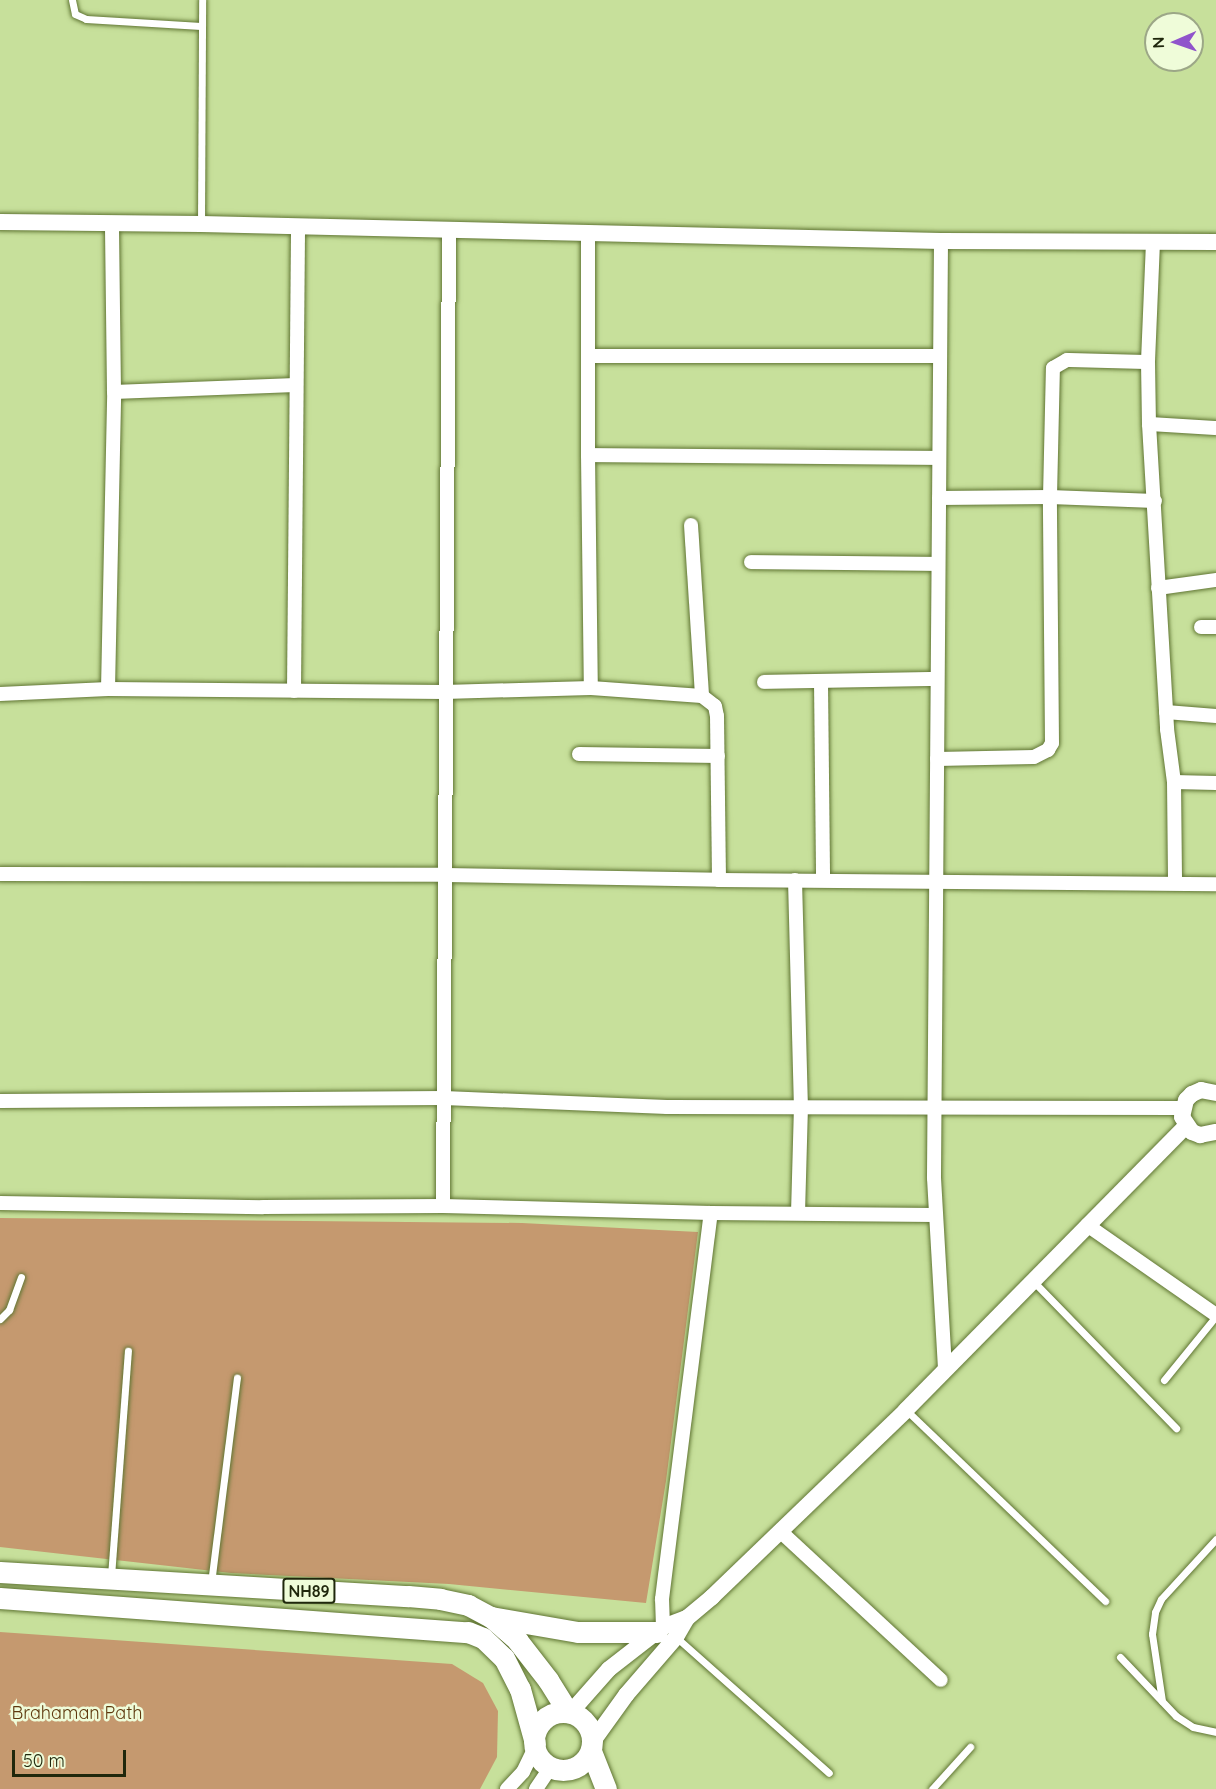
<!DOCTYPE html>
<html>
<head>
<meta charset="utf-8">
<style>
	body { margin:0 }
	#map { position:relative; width:1216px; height:1789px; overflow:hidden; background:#c7e09b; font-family:Quicksand,sans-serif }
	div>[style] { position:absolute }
	.green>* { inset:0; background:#c5996f }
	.roads { filter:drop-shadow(0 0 2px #607533) drop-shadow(0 0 2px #607533) }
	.service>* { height:7px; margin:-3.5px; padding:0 3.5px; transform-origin:3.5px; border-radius:3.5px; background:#fff }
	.minor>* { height:14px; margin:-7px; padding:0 7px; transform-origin:7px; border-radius:7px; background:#fff }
	.tertiary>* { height:16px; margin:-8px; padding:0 8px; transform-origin:8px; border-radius:8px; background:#fff }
	.primary>* { height:21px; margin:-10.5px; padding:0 10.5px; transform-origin:10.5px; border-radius:10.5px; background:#fff }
	.primary>.ring { margin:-10.5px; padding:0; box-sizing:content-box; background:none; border:21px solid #fff; border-radius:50% }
	span { translate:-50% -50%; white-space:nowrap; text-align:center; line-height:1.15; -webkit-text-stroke:5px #effcd9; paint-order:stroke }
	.shield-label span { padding:2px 4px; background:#effcd9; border:2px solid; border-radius:4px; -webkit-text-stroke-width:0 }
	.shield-label { font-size:16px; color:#1f270c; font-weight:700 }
	.park-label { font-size:18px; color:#5e380d }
	.north { position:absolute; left:1144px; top:12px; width:60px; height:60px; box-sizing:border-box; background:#effcd9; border:2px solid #9ca787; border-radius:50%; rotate:268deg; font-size:16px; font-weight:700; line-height:24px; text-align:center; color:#1f270c }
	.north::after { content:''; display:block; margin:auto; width:21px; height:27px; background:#9054cb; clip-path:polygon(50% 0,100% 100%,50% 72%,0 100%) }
	.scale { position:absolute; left:12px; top:1750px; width:114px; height:27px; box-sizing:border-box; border:3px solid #1f270c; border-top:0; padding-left:8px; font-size:18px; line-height:21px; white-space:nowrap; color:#1f270c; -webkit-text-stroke:4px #effcd9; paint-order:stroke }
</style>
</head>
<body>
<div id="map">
	<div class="green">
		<i style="clip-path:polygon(0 1218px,522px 1223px,698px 1232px,666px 1481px,646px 1603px,449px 1584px,231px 1573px,0 1547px)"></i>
		<i style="clip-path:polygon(0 1632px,452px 1664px,483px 1683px,498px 1711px,497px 1757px,480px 1789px,0 1789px)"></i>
	</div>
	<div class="roads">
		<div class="service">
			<i style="left:72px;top:0;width:14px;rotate:78deg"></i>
			<i style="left:75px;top:14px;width:12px;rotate:24deg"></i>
			<i style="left:86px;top:19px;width:115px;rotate:3.5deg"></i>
			<i style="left:201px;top:224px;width:224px;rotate:-89.7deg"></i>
			<i style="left:1034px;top:1282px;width:204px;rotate:45.8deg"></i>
			<i style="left:0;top:1319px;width:13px;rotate:-45deg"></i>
			<i style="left:9px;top:1310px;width:35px;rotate:-70deg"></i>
			<i style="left:1164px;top:1380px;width:82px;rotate:-50.9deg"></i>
			<i style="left:906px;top:1410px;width:276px;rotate:43.8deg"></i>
			<i style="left:111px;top:1576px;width:226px;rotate:-85.7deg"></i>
			<i style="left:211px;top:1583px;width:207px;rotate:-82.8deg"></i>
			<i style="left:677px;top:1638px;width:203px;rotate:41.6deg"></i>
			<i style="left:1120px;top:1657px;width:81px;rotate:46.5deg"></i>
			<i style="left:1176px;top:1716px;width:20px;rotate:33deg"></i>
			<i style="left:1193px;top:1727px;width:24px;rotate:12deg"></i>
			<i style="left:1162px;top:1701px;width:68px;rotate:-98.5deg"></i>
			<i style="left:1152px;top:1634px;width:22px;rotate:-82deg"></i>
			<i style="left:1155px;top:1612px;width:14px;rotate:-65deg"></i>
			<i style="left:1161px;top:1599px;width:81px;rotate:-47.5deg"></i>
			<i style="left:932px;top:1789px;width:57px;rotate:-47.9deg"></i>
		</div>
		<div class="minor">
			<i style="left:588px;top:234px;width:221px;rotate:90deg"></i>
			<i style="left:588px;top:455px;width:233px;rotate:89.3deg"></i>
			<i style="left:941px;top:241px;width:937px;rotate:90.43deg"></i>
			<i style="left:934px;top:1178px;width:192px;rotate:86.7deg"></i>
			<i style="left:1153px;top:242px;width:120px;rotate:92.4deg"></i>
			<i style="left:1148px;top:362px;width:62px;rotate:89.1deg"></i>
			<i style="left:1149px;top:424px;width:306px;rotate:86.6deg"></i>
			<i style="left:1167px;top:729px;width:53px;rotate:82.5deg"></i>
			<i style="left:1174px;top:782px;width:101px;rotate:89.4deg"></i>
			<i style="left:588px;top:356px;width:352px"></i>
			<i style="left:114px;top:392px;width:181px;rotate:-2.2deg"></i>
			<i style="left:1149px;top:424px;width:67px;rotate:3.4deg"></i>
			<i style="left:588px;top:455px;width:351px;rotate:0.5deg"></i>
			<i style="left:939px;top:498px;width:111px;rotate:-0.5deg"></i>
			<i style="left:1050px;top:497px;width:105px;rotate:2.2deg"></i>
			<i style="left:691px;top:525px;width:171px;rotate:86.3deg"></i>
			<i style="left:751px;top:562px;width:186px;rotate:0.6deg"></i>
			<i style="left:1158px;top:588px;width:59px;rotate:-7.9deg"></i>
			<i style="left:1201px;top:627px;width:15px"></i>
			<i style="left:821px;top:681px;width:198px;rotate:89.4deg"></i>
			<i style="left:764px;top:682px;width:173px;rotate:-1deg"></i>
			<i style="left:108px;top:689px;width:297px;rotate:-88.8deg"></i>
			<i style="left:114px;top:392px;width:168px;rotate:-90.7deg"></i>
			<i style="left:294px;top:691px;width:463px;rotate:-89.5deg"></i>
			<i style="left:0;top:694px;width:108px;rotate:-2.7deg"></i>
			<i style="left:108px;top:689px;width:336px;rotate:0.5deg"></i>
			<i style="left:444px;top:692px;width:147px;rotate:-1.6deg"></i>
			<i style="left:591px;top:688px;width:111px;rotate:4.1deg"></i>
			<i style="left:702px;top:696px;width:16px;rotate:38deg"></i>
			<i style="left:715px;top:706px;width:10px;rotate:79deg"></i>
			<i style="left:717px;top:716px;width:164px;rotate:89.3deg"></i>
			<i style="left:1166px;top:712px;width:50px;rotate:4.6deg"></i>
			<i style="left:579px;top:754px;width:139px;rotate:0.8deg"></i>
			<i style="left:937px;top:759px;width:97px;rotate:-1.2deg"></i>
			<i style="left:1034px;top:757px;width:16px;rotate:-27deg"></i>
			<i style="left:1048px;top:750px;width:8px;rotate:-60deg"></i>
			<i style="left:1052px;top:743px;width:246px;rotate:-90.5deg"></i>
			<i style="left:1050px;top:497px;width:129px;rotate:-88.7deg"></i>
			<i style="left:1053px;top:368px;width:16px;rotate:-30deg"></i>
			<i style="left:1067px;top:360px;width:81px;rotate:1.4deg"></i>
			<i style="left:1174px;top:782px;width:42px;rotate:1.4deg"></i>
			<i style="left:0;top:874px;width:446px;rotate:0.1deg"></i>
			<i style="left:446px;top:875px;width:273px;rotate:1deg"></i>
			<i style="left:719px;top:880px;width:497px;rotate:0.5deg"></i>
			<i style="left:795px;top:880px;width:226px;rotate:88.5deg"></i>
			<i style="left:801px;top:1106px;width:106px;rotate:91.6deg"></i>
			<i style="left:0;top:1101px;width:444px;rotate:-0.4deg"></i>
			<i style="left:444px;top:1098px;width:223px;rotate:2.3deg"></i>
			<i style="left:667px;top:1107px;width:515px;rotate:0.11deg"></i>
			<i style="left:0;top:1203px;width:263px;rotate:0.9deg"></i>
			<i style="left:263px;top:1207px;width:180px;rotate:-0.3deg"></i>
			<i style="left:443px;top:1206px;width:268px;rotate:1.5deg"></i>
			<i style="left:711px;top:1213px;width:223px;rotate:0.5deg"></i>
			<i style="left:443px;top:1206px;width:974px;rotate:-89.65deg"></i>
			<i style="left:1087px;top:1225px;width:157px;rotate:34.9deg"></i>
			<i style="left:780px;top:1531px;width:219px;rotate:42.8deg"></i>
			<i style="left:663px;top:1627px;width:28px;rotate:-92deg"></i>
			<i style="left:662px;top:1599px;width:389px;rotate:-82.8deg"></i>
			<i style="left:507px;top:1789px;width:23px;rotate:-47deg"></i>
			<i style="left:523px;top:1772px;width:28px;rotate:-64deg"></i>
			<i style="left:536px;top:1789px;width:27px;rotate:-56deg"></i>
		</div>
		<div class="tertiary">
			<i style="left:0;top:222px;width:201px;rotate:0.6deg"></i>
			<i style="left:201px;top:224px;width:740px;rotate:1.32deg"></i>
			<i style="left:941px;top:241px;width:275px;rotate:0.2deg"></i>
			<i style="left:1216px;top:1093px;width:15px;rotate:-169deg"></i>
			<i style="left:1201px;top:1090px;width:10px;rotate:156deg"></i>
			<i style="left:1192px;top:1094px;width:8px;rotate:135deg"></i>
			<i style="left:1186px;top:1100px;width:17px;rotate:103deg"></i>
			<i style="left:1182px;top:1117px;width:18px;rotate:56deg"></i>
			<i style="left:1192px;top:1132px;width:9px;rotate:21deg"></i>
			<i style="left:1200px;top:1135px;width:16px;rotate:-11deg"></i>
			<i style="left:571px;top:1712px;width:57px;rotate:-48.5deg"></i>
			<i style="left:609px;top:1669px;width:68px;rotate:-37.9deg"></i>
			<i style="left:663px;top:1627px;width:26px;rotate:-21deg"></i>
			<i style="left:687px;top:1618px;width:33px;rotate:-40deg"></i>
			<i style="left:712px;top:1597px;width:269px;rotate:-43.9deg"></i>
			<i style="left:906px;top:1410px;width:399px;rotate:-45.4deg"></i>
			<i style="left:593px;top:1741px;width:57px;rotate:-54.3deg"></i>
			<i style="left:626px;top:1695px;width:77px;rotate:-49.2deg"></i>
			<i style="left:676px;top:1637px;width:22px;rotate:-60deg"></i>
		</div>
		<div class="primary">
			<i style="left:0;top:1572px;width:409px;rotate:3.4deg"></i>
			<i style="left:408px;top:1596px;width:32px;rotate:5deg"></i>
			<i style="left:440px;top:1599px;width:29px;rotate:12deg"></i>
			<i style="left:468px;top:1605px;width:26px;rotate:28deg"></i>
			<i style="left:491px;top:1617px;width:35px;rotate:41deg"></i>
			<i style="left:517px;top:1640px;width:51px;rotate:52.2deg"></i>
			<i style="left:548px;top:1680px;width:38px;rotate:58deg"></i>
			<i style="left:0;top:1598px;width:469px;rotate:4.2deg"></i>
			<i style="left:468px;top:1632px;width:16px;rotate:22deg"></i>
			<i style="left:483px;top:1638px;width:29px;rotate:44deg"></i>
			<i style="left:504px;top:1658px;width:35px;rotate:63deg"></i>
			<i style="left:520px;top:1689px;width:56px;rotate:74.5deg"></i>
			<i style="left:491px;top:1617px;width:88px;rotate:9.8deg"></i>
			<i style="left:578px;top:1632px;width:79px"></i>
			<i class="ring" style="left:534px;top:1712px;width:37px;height:37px"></i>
			<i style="left:591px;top:1751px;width:41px;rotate:68.5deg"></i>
		</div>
	</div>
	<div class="shield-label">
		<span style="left:309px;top:1591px">NH89</span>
	</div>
	<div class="park-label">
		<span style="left:77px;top:1713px">Brahaman Path</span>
	</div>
	<div class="north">N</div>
	<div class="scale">50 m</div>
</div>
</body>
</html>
